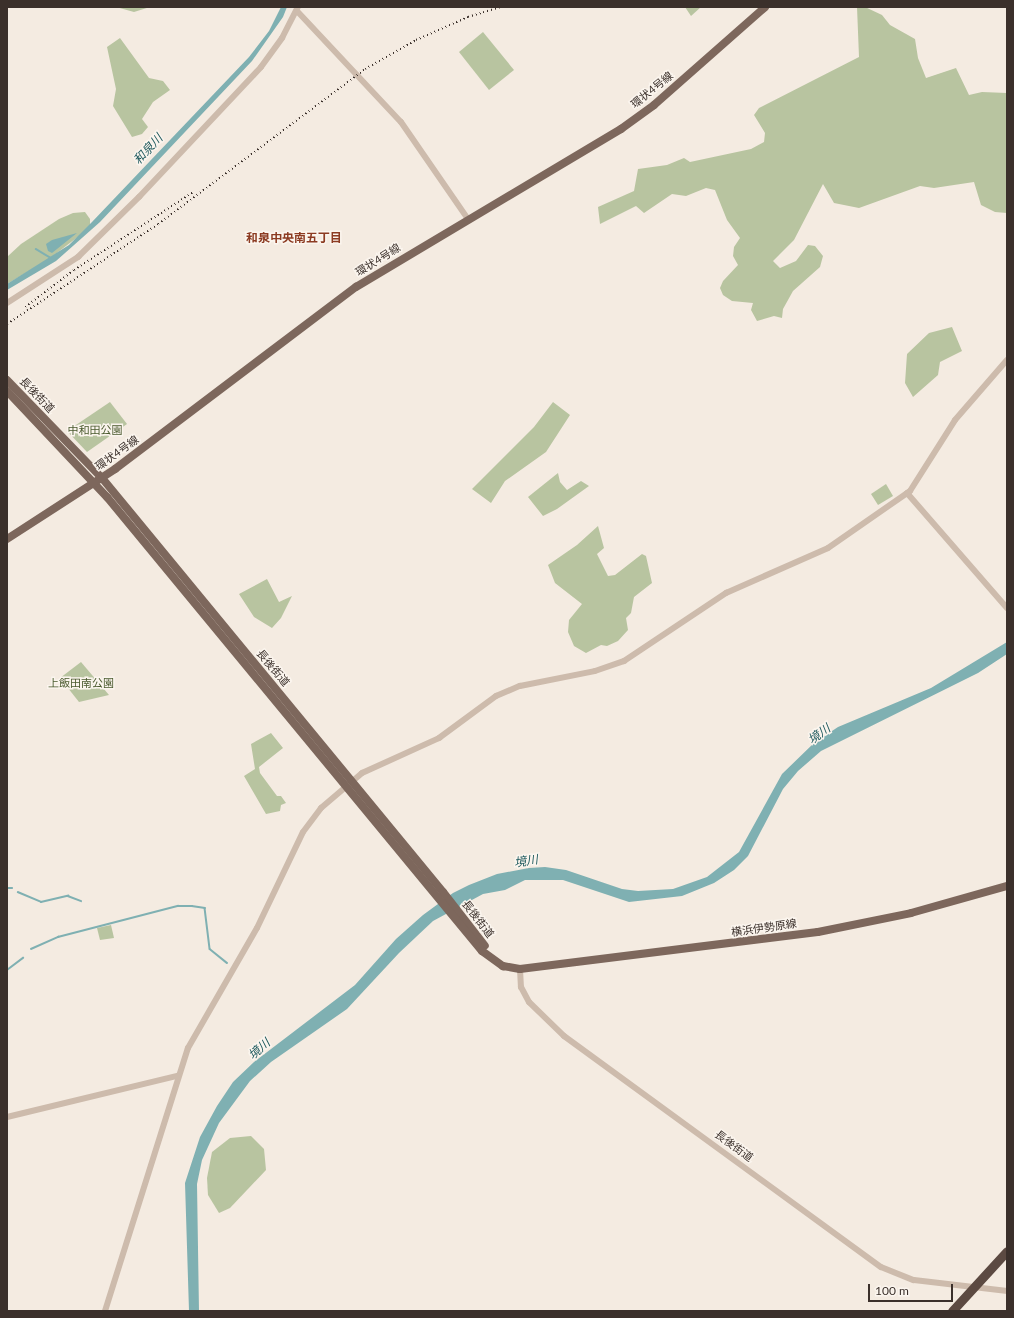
<!DOCTYPE html>
<html>
<head>
<meta charset="utf-8">
<style>
	body { margin:0 }
	#map { position:relative; width:1014px; height:1318px; overflow:hidden; background:#f4ebe1; font-family:Lato,"Noto Sans JP",sans-serif }
	div>[style] { position:absolute }
	.green>* { inset:0; background:#b8c4a0 }
	.water>* { inset:0; background:#7fb0b2 }
	.stream>* { height:1.5px; margin:-0.75px; padding:0 0.75px; transform-origin:0.75px; border-radius:0.75px; background:#7fb0b2 }
	.minor>* { height:6px; margin:-3px; padding:0 3px; transform-origin:3px; border-radius:3px; background:#cdbbac }
	.major>* { height:8px; margin:-4px; padding:0 4px; transform-origin:4px; border-radius:4px; background:#7d675c }
	.highway>* { height:9px; margin:-4.5px; padding:0 4.5px; transform-origin:4.5px; border-radius:4.5px; background:#5c4a42 }
	.rail>* { height:1.5px; margin-top:-0.75px; transform-origin:0; background:repeating-linear-gradient(90deg,#3b302b 0 1px,transparent 0 4px) }
	span { translate:-50% -50%; white-space:nowrap; text-align:center; line-height:1.15; -webkit-text-stroke:3px #fbf5ee; paint-order:stroke }
	.street-label { font-size:11px; color:#3b302b }
	.park-label { font-size:11px; color:#4a5a2e }
	.water-label { font-size:12px; color:#1f5a5e; font-style:italic }
	.neighbourhood-label { font-size:12px; color:#8c3b22; font-weight:700 }
	.frame { position:absolute; inset:0; border:8px solid #3b302b; pointer-events:none }
	.scale { position:absolute; left:868px; top:1284px; width:85px; height:18px; box-sizing:border-box; border:2px solid #3b302b; border-top:0; padding-left:5px; font-size:12px; line-height:14px; white-space:nowrap; color:#3b302b; -webkit-text-stroke:3px #fbf5ee; paint-order:stroke }
</style>
</head>
<body>
<div id="map">
	<div class="green">
		<i style="clip-path:polygon(116px 7px,150px 7px,134px 12px)"></i>
		<i style="clip-path:polygon(685px 7px,701px 7px,691px 16px)"></i>
		<i style="clip-path:polygon(857px 7px,865px 7px,882px 15px,890px 25px,915px 39px,918px 58px,926px 78px,956px 68px,969px 95px,982px 92px,1007px 93px,1007px 213px,995px 212px,981px 205px,974px 182px,934px 188px,920px 186px,859px 208px,834px 203px,823px 184px,794px 240px,773px 261px,780px 268px,796px 261px,808px 245px,815px 246px,823px 256px,820px 267px,793px 291px,783px 309px,782px 318px,774px 316px,757px 321px,751px 310px,753px 303px,732px 301px,723px 295px,720px 288px,723px 281px,738px 265px,733px 256px,734px 247px,740px 238px,727px 220px,715px 190px,706px 188px,686px 196px,672px 194px,644px 213px,636px 206px,600px 224px,598px 207px,634px 191px,638px 169px,667px 165px,684px 158px,690px 162px,751px 149px,764px 142px,765px 133px,754px 115px,759px 108px,859px 57px)"></i>
		<i style="clip-path:polygon(483px 32px,514px 70px,489px 90px,459px 52px)"></i>
		<i style="clip-path:polygon(120px 38px,149px 78px,163px 81px,170px 90px,153px 102px,142px 119px,148px 127px,142px 134px,132px 137px,113px 106px,116px 89px,107px 47px)"></i>
		<i style="clip-path:polygon(85px 212px,90px 219px,90px 225px,79px 236px,49px 259px,7px 284px,7px 257px,21px 244px,59px 219px,73px 213px)"></i>
		<i style="clip-path:polygon(952px 327px,962px 351px,940px 362px,938px 375px,913px 397px,905px 383px,907px 354px,929px 333px)"></i>
		<i style="clip-path:polygon(110px 402px,127px 424px,87px 452px,67px 431px)"></i>
		<i style="clip-path:polygon(553px 402px,570px 415px,546px 452px,505px 481px,491px 503px,472px 489px,534px 427px)"></i>
		<i style="clip-path:polygon(558px 473px,560px 482px,567px 490px,581px 481px,589px 486px,557px 509px,543px 516px,528px 497px)"></i>
		<i style="clip-path:polygon(886px 484px,893px 496px,878px 505px,871px 494px)"></i>
		<i style="clip-path:polygon(598px 526px,604px 548px,597px 554px,608px 576px,615px 575px,642px 554px,646px 556px,652px 583px,634px 597px,631px 613px,626px 618px,628px 630px,618px 641px,607px 646px,601px 645px,586px 653px,574px 646px,568px 632px,569px 620px,582px 604px,555px 583px,548px 565px,577px 545px)"></i>
		<i style="clip-path:polygon(267px 579px,279px 602px,292px 596px,281px 618px,272px 628px,254px 617px,239px 594px)"></i>
		<i style="clip-path:polygon(81px 662px,109px 695px,79px 702px,60px 678px)"></i>
		<i style="clip-path:polygon(271px 733px,283px 748px,259px 767px,260px 773px,277px 796px,281px 796px,286px 803px,281px 805px,280px 811px,266px 814px,244px 776px,255px 769px,251px 744px)"></i>
		<i style="clip-path:polygon(111px 925px,114px 938px,100px 940px,97px 928px)"></i>
		<i style="clip-path:polygon(251px 1136px,264px 1149px,266px 1170px,230px 1208px,219px 1213px,208px 1195px,207px 1178px,212px 1152px,230px 1138px)"></i>
	</div>
	<div class="water">
		<i style="clip-path:polygon(281px 7px,287px 7px,283px 17px,252px 61px,100px 222px,56px 261px,7px 290px,7px 284px,69px 245px,92px 222px,249px 57px,269px 31px)"></i>
		<i style="clip-path:polygon(77px 233px,52px 253px,48px 251px,46px 244px,52px 240px)"></i>
		<i style="clip-path:polygon(1007px 642px,1007px 654px,978px 673px,821px 751px,798px 771px,783px 789px,748px 856px,734px 870px,714px 883px,682px 896px,629px 902px,563px 880px,525px 880px,505px 890px,483px 894px,433px 921px,399px 953px,347px 1009px,271px 1062px,250px 1081px,219px 1123px,202px 1160px,197px 1184px,199px 1311px,189px 1311px,185px 1183px,200px 1137px,217px 1106px,233px 1082px,254px 1062px,355px 985px,396px 939px,423px 915px,453px 893px,469px 885px,497px 874px,529px 868px,545px 867px,566px 870px,622px 889px,638px 891px,673px 889px,707px 877px,739px 852px,782px 774px,814px 743px,838px 727px,931px 688px)"></i>
	</div>
	<div class="stream">
		<i style="left:36px;top:249px;width:17px;rotate:31deg"></i>
		<i style="left:7px;top:888px;width:5px"></i>
		<i style="left:18px;top:892px;width:25px;rotate:23deg"></i>
		<i style="left:41px;top:902px;width:28px;rotate:-13deg"></i>
		<i style="left:68px;top:896px;width:14px;rotate:21deg"></i>
		<i style="left:31px;top:949px;width:30px;rotate:-24deg"></i>
		<i style="left:58px;top:937px;width:124px;rotate:-14.5deg"></i>
		<i style="left:178px;top:906px;width:14px"></i>
		<i style="left:192px;top:906px;width:13px;rotate:9deg"></i>
		<i style="left:205px;top:908px;width:41px;rotate:83deg"></i>
		<i style="left:210px;top:949px;width:22px;rotate:39deg"></i>
		<i style="left:7px;top:970px;width:20px;rotate:-37deg"></i>
	</div>
	<div class="minor">
		<i style="left:297px;top:11px;width:152px;rotate:46.9deg"></i>
		<i style="left:401px;top:122px;width:118px;rotate:55.4deg"></i>
		<i style="left:7px;top:303px;width:85px;rotate:-32.9deg"></i>
		<i style="left:78px;top:257px;width:86px;rotate:-44.5deg"></i>
		<i style="left:139px;top:197px;width:178px;rotate:-46.8deg"></i>
		<i style="left:261px;top:67px;width:36px;rotate:-54deg"></i>
		<i style="left:282px;top:38px;width:35px;rotate:-63deg"></i>
		<i style="left:907px;top:493px;width:152px;rotate:49deg"></i>
		<i style="left:520px;top:969px;width:18px;rotate:87deg"></i>
		<i style="left:521px;top:987px;width:17px;rotate:62deg"></i>
		<i style="left:529px;top:1002px;width:49px;rotate:44.2deg"></i>
		<i style="left:564px;top:1036px;width:392px;rotate:36.1deg"></i>
		<i style="left:881px;top:1267px;width:35px;rotate:22deg"></i>
		<i style="left:914px;top:1280px;width:94px;rotate:6.7deg"></i>
		<i style="left:7px;top:1117px;width:175px;rotate:-13.6deg"></i>
		<i style="left:105px;top:1311px;width:276px;rotate:-72.5deg"></i>
		<i style="left:188px;top:1048px;width:138px;rotate:-60.1deg"></i>
		<i style="left:257px;top:928px;width:106px;rotate:-64.4deg"></i>
		<i style="left:303px;top:832px;width:30px;rotate:-53deg"></i>
		<i style="left:321px;top:808px;width:54px;rotate:-40.5deg"></i>
		<i style="left:362px;top:773px;width:85px;rotate:-24.4deg"></i>
		<i style="left:439px;top:738px;width:71px;rotate:-36.4deg"></i>
		<i style="left:496px;top:696px;width:26px;rotate:-23deg"></i>
		<i style="left:520px;top:686px;width:76px;rotate:-11.3deg"></i>
		<i style="left:595px;top:671px;width:31px;rotate:-19deg"></i>
		<i style="left:624px;top:661px;width:123px;rotate:-33.7deg"></i>
		<i style="left:726px;top:593px;width:111px;rotate:-23.8deg"></i>
		<i style="left:828px;top:548px;width:100px;rotate:-34.8deg"></i>
		<i style="left:910px;top:491px;width:84px;rotate:-57.6deg"></i>
		<i style="left:955px;top:420px;width:79px;rotate:-49.1deg"></i>
	</div>
	<div class="major">
		<i style="left:7px;top:380px;width:136px;rotate:45.9deg"></i>
		<i style="left:102px;top:478px;width:536px;rotate:50.52deg"></i>
		<i style="left:443px;top:892px;width:68px;rotate:52.1deg"></i>
		<i style="left:7px;top:391px;width:146px;rotate:46.7deg"></i>
		<i style="left:107px;top:497px;width:589px;rotate:50.44deg"></i>
		<i style="left:482px;top:951px;width:26px;rotate:36deg"></i>
		<i style="left:503px;top:966px;width:17px;rotate:10deg"></i>
		<i style="left:520px;top:969px;width:300px;rotate:-7.1deg"></i>
		<i style="left:818px;top:932px;width:95px;rotate:-11.5deg"></i>
		<i style="left:911px;top:913px;width:100px;rotate:-15.7deg"></i>
		<i style="left:7px;top:539px;width:129px;rotate:-32.9deg"></i>
		<i style="left:115px;top:469px;width:302px;rotate:-37.1deg"></i>
		<i style="left:356px;top:287px;width:309px;rotate:-30.8deg"></i>
		<i style="left:621px;top:129px;width:41px;rotate:-36deg"></i>
		<i style="left:654px;top:105px;width:148px;rotate:-41.4deg"></i>
	</div>
	<div class="highway">
		<i style="left:952px;top:1311px;width:81px;rotate:-47.5deg"></i>
	</div>
	<div class="rail">
		<i style="left:25px;top:307px;width:61px;rotate:-37.1deg"></i>
		<i style="left:74px;top:270px;width:142px;rotate:-33.2deg"></i>
		<i style="left:7px;top:324px;width:181px;rotate:-33.5deg"></i>
		<i style="left:158px;top:224px;width:259px;rotate:-36.8deg"></i>
		<i style="left:365px;top:69px;width:59px;rotate:-29.6deg"></i>
		<i style="left:416px;top:40px;width:57px;rotate:-23.9deg"></i>
		<i style="left:468px;top:17px;width:34px;rotate:-17deg"></i>
	</div>
	<div class="street-label">
		<span style="left:652px;top:90px;rotate:-39deg">環状4号線</span>
		<span style="left:378px;top:260px;rotate:-32deg">環状4号線</span>
		<span style="left:37px;top:395px;rotate:46deg">長後街道</span>
		<span style="left:117px;top:453px;rotate:-36deg">環状4号線</span>
		<span style="left:273px;top:668px;rotate:50deg">長後街道</span>
		<span style="left:478px;top:919px;rotate:52deg">長後街道</span>
		<span style="left:764px;top:928px;rotate:-8deg">横浜伊勢原線</span>
		<span style="left:734px;top:1146px;rotate:36deg">長後街道</span>
	</div>
	<div class="park-label">
		<span style="left:95px;top:430px">中和田公園</span>
		<span style="left:81px;top:683px">上飯田南公園</span>
	</div>
	<div class="water-label">
		<span style="left:148px;top:149px;rotate:-47deg">和泉川</span>
		<span style="left:819px;top:734px;rotate:-36deg">境川</span>
		<span style="left:526px;top:861px;rotate:-8deg">境川</span>
		<span style="left:259px;top:1049px;rotate:-41deg">境川</span>
	</div>
	<div class="neighbourhood-label">
		<span style="left:294px;top:238px">和泉中央南五丁目</span>
	</div>
	<div class="frame"></div>
	<div class="scale">100 m</div>
</div>
</body>
</html>
